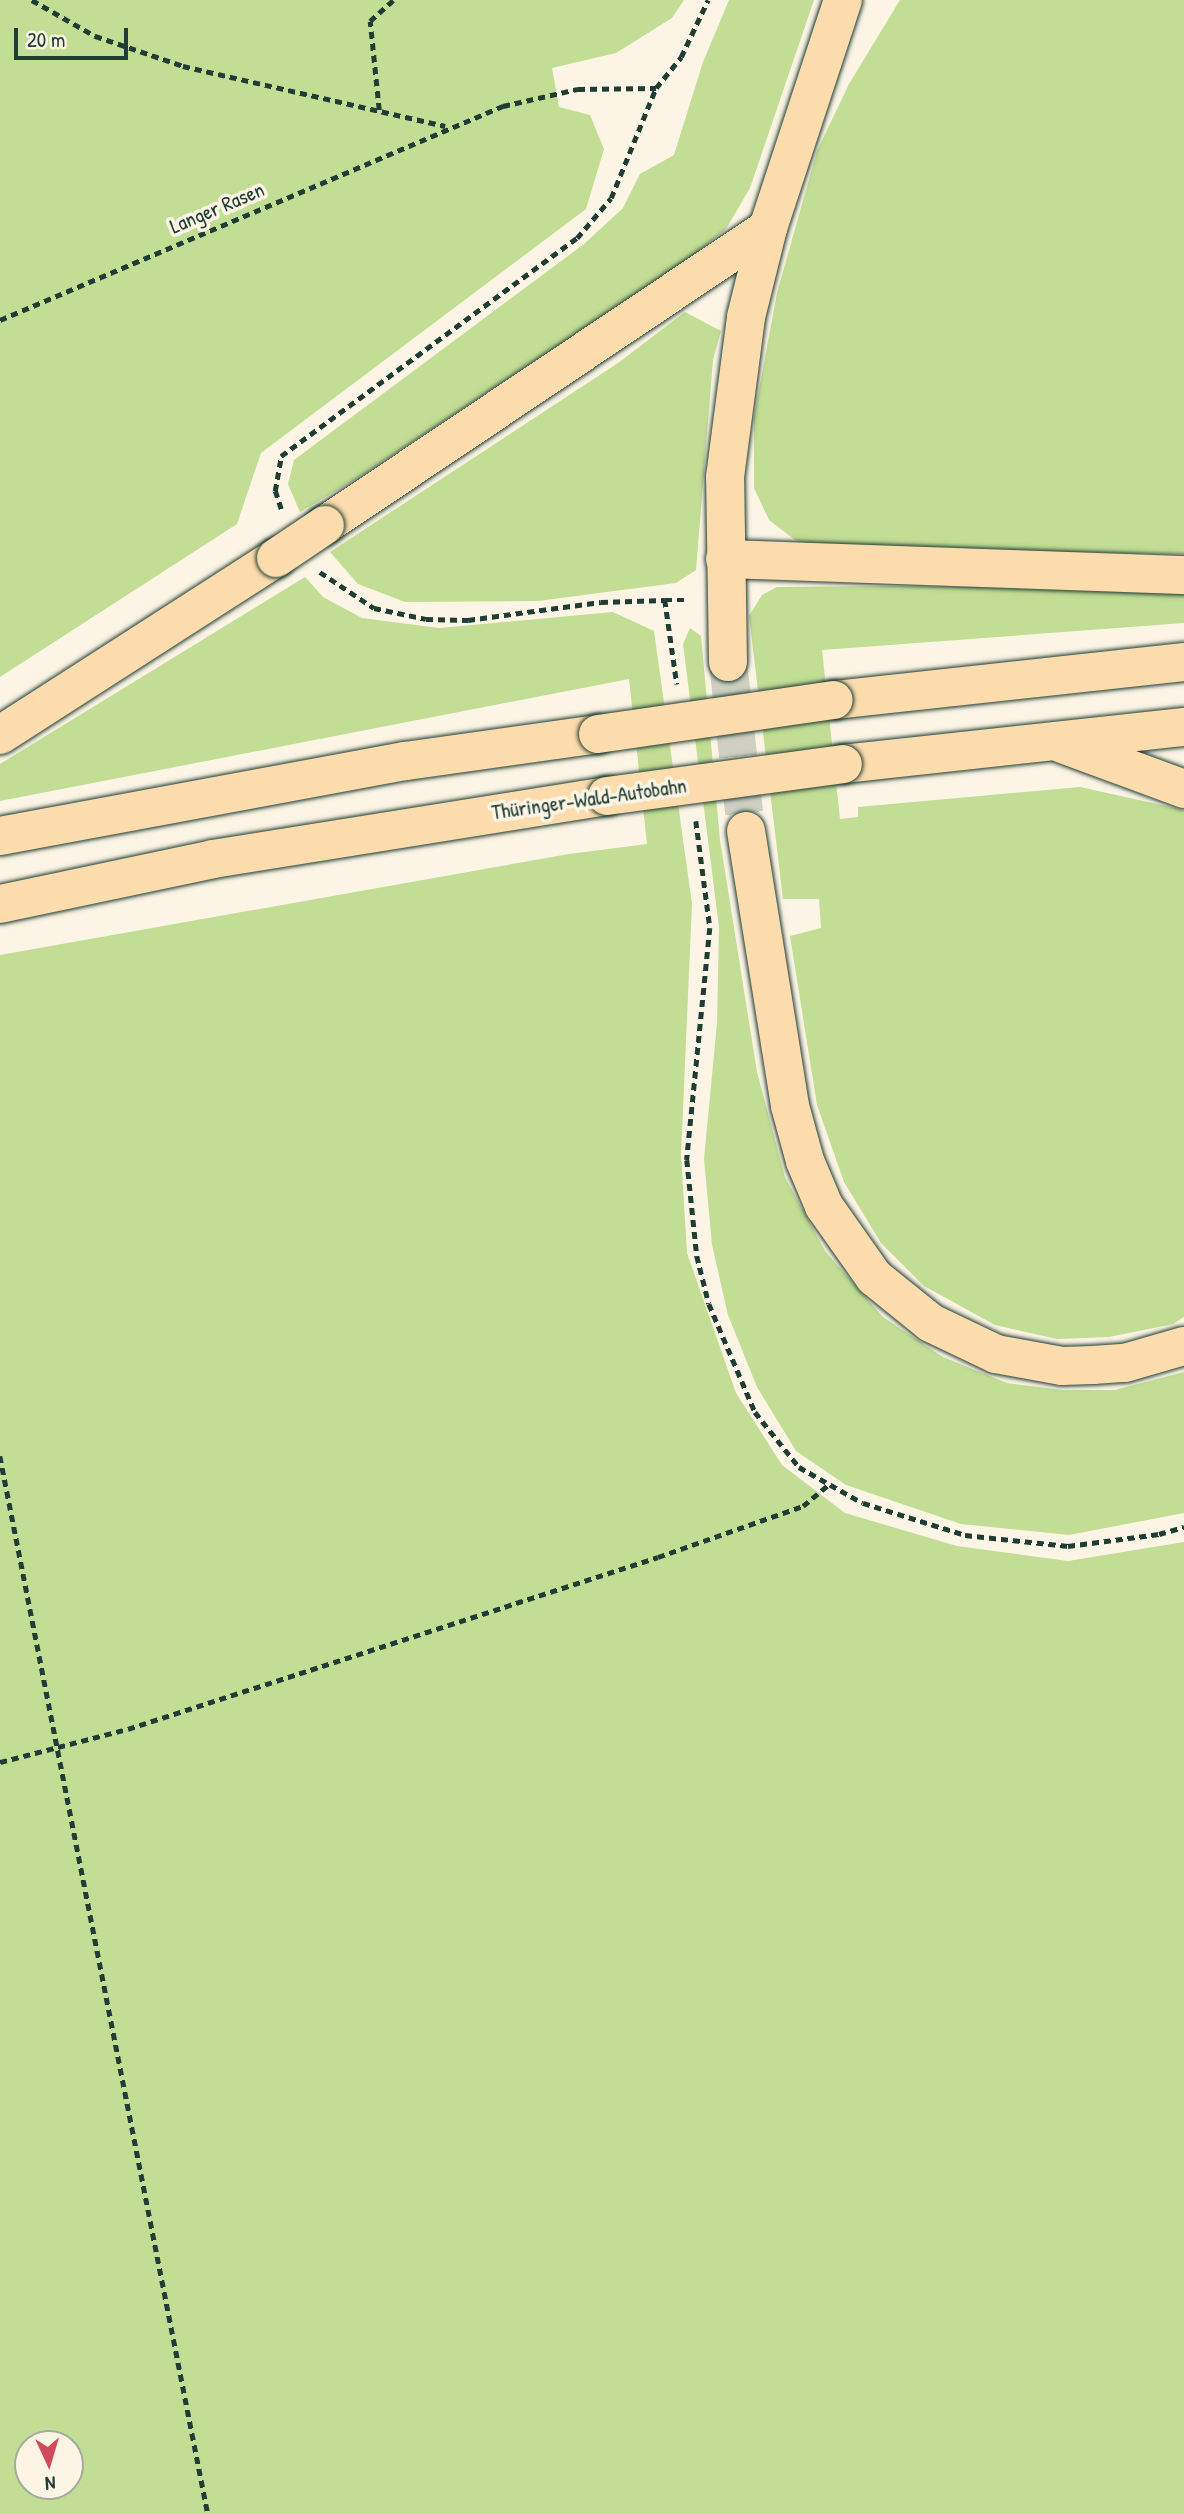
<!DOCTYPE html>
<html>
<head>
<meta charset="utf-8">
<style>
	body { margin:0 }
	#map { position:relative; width:1184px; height:2514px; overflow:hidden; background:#fcf5e5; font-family:"Patrick Hand",sans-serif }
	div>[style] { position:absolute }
	.green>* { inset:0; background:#c2dd94 }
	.highway-tunnel>* { height:38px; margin-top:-19px; transform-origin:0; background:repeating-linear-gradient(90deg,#d0d0c2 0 38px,transparent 0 57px) }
	.path>* { height:4.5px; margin-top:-2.25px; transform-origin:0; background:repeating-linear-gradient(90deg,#1f3d34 0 7px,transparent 0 12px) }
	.roads { filter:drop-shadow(0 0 2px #1f3d34) drop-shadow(0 0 2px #1f3d34) }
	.highway>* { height:38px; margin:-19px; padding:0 19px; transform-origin:19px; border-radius:19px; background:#fcdcac }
	.bridges { filter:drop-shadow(0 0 2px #1f3d34) drop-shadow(0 0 2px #1f3d34) }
	.highway-bridge>* { height:38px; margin:-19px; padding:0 19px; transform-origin:19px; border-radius:19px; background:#fcdcac }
	span { translate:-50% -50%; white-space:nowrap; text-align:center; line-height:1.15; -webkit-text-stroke:7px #fcf5e5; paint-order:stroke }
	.street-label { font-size:21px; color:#1f3d34 }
	.north { position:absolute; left:14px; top:2430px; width:70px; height:70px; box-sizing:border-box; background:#fcf5e5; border:2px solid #a4ab9e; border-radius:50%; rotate:176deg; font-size:19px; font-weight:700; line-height:28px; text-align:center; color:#1f3d34 }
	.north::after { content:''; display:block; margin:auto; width:24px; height:32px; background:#d1495b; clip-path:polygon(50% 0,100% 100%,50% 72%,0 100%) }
	.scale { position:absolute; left:14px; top:28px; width:114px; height:32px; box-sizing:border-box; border:4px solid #1f3d34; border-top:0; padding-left:9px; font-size:21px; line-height:24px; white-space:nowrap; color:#1f3d34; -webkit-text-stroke:5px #fcf5e5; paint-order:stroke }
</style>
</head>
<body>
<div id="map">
	<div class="green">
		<i style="clip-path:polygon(0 0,684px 0,672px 18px,616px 53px,552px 68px,559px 107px,590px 115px,604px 149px,586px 209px,261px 453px,237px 524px,0 677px)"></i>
		<i style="clip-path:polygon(729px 0,814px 0,750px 188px,726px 229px,687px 260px,356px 479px,300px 512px,288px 484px,294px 460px,584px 244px,623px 208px,640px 174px,674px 155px,703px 62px)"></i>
		<i style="clip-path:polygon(900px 0,1184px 0,1184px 554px,821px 548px,795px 540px,769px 520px,754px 488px,754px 417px,777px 293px,817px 151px,849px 84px)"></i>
		<i style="clip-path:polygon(685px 312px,721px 331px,713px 360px,696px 570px,676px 583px,538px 601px,405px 602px,358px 584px,330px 552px,618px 363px)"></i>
		<i style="clip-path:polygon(evenodd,305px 577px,323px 597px,362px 618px,439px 628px,613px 612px,654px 631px,692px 904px,681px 1155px,687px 1253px,736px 1393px,782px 1465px,845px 1513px,957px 1546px,1068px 1561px,1184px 1542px,1184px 2514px,0 2514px,0 955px,569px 854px,647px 844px,629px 679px,0 801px,0 764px,305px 577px,28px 2444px,70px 2444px,70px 2486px,28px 2486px,28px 2444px)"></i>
		<i style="clip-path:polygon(900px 586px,1184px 590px,1184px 623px,822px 650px,840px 819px,858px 817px,858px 807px,1080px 787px,1184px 810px,1184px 1317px,1173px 1324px,1109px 1337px,1057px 1339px,995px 1325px,924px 1286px,881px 1243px,844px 1182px,817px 1105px,790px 936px,821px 928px,819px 899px,783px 899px,749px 616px,762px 595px,777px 587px)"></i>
		<i style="clip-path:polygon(690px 628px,701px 636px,720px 840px,757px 1072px,785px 1177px,825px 1251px,883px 1317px,943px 1357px,1007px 1383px,1063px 1390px,1115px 1390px,1184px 1372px,1184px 1513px,1069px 1535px,961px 1524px,846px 1485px,796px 1451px,757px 1387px,728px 1315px,712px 1245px,704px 1159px,717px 1023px,719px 927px,683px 644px)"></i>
	</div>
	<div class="highway-tunnel">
		<i style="left:728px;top:662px;width:170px;rotate:83.9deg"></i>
	</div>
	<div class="path">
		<i style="left:32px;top:0;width:73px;rotate:29.7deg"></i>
		<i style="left:95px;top:36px;width:93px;rotate:18.8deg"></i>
		<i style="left:183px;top:66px;width:269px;rotate:12.9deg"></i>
		<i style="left:379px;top:110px;width:89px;rotate:-95.8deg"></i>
		<i style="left:370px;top:21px;width:31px;rotate:-42deg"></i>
		<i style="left:0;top:320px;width:547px;rotate:-23.05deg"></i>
		<i style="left:503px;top:106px;width:77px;rotate:-12.8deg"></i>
		<i style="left:578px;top:89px;width:78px;rotate:-0.7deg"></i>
		<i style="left:281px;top:509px;width:19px;rotate:-108deg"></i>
		<i style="left:275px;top:491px;width:36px;rotate:-80deg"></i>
		<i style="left:281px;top:456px;width:368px;rotate:-36.4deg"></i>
		<i style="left:577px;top:238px;width:52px;rotate:-49.6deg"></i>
		<i style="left:611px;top:198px;width:119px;rotate:-67.8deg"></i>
		<i style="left:656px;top:88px;width:40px;rotate:-51deg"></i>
		<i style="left:681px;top:57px;width:63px;rotate:-64.7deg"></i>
		<i style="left:320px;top:572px;width:65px;rotate:33.7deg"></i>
		<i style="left:374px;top:608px;width:53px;rotate:11.9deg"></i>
		<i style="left:426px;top:619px;width:42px;rotate:1.4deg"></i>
		<i style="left:468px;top:620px;width:134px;rotate:-7.7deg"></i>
		<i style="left:601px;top:602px;width:64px;rotate:-1.8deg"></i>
		<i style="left:665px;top:600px;width:85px;rotate:81.9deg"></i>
		<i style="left:665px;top:600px;width:23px"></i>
		<i style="left:696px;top:821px;width:108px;rotate:82.5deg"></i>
		<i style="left:710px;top:928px;width:233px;rotate:95.7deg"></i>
		<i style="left:687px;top:1160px;width:97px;rotate:84.1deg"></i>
		<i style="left:697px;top:1256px;width:49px;rotate:76deg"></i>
		<i style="left:709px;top:1304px;width:117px;rotate:66.9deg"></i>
		<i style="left:755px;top:1412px;width:70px;rotate:51.3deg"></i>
		<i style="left:799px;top:1467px;width:73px;rotate:29.4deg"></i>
		<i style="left:863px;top:1503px;width:107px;rotate:17.4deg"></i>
		<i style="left:965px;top:1535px;width:104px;rotate:6.1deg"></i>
		<i style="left:1068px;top:1546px;width:92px;rotate:-7.5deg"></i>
		<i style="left:1159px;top:1534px;width:26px;rotate:-16deg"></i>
		<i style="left:0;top:1456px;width:1078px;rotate:78.88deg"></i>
		<i style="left:0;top:1762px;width:132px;rotate:-14.5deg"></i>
		<i style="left:128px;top:1729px;width:557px;rotate:-17.98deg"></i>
		<i style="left:658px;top:1557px;width:154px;rotate:-19.4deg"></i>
		<i style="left:803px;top:1506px;width:34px;rotate:-40deg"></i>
	</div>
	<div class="roads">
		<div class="highway">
			<i style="left:325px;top:525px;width:533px;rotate:-33.84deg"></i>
			<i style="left:725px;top:559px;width:459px;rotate:2deg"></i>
			<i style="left:728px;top:662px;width:185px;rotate:-90.9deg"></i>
			<i style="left:725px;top:477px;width:161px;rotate:-82.5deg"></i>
			<i style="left:746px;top:317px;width:92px;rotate:-76.1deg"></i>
			<i style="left:768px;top:228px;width:240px;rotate:-71.8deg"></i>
			<i style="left:834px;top:700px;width:352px;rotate:-6.2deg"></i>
			<i style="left:0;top:735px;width:328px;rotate:-32.7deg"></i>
			<i style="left:1062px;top:744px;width:130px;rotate:20.2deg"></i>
			<i style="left:843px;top:764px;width:343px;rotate:-6.2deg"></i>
			<i style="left:746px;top:831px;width:278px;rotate:80.9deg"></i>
			<i style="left:790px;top:1106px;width:57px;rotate:74.7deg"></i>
			<i style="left:805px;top:1161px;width:49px;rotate:67.1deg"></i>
			<i style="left:824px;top:1206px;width:87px;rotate:54.8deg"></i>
			<i style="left:874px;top:1277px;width:73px;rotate:38.9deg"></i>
			<i style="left:931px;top:1323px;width:72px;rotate:25.5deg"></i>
			<i style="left:996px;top:1354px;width:67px;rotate:10.3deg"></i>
			<i style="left:1062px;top:1366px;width:31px;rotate:-2deg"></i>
			<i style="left:1093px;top:1365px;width:32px;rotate:-4deg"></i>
			<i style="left:1125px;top:1363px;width:61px;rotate:-16.1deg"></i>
			<i style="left:0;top:836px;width:413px;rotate:-10.5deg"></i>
			<i style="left:406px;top:761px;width:194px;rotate:-8deg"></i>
			<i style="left:0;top:904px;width:218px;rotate:-11.9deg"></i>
			<i style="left:213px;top:859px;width:399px;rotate:-9.1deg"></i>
		</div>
	</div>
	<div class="bridges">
		<div class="highway-bridge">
			<i style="left:276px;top:558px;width:59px;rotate:-34deg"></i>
			<i style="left:598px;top:734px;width:238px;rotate:-8.2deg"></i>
			<i style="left:607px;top:796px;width:238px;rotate:-7.7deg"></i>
		</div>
	</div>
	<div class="street-label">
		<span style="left:217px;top:208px;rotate:-23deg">Langer Rasen</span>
		<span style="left:589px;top:799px;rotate:-8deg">Thüringer-Wald-Autobahn</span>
	</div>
	<div class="north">N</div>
	<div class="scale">20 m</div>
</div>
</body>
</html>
